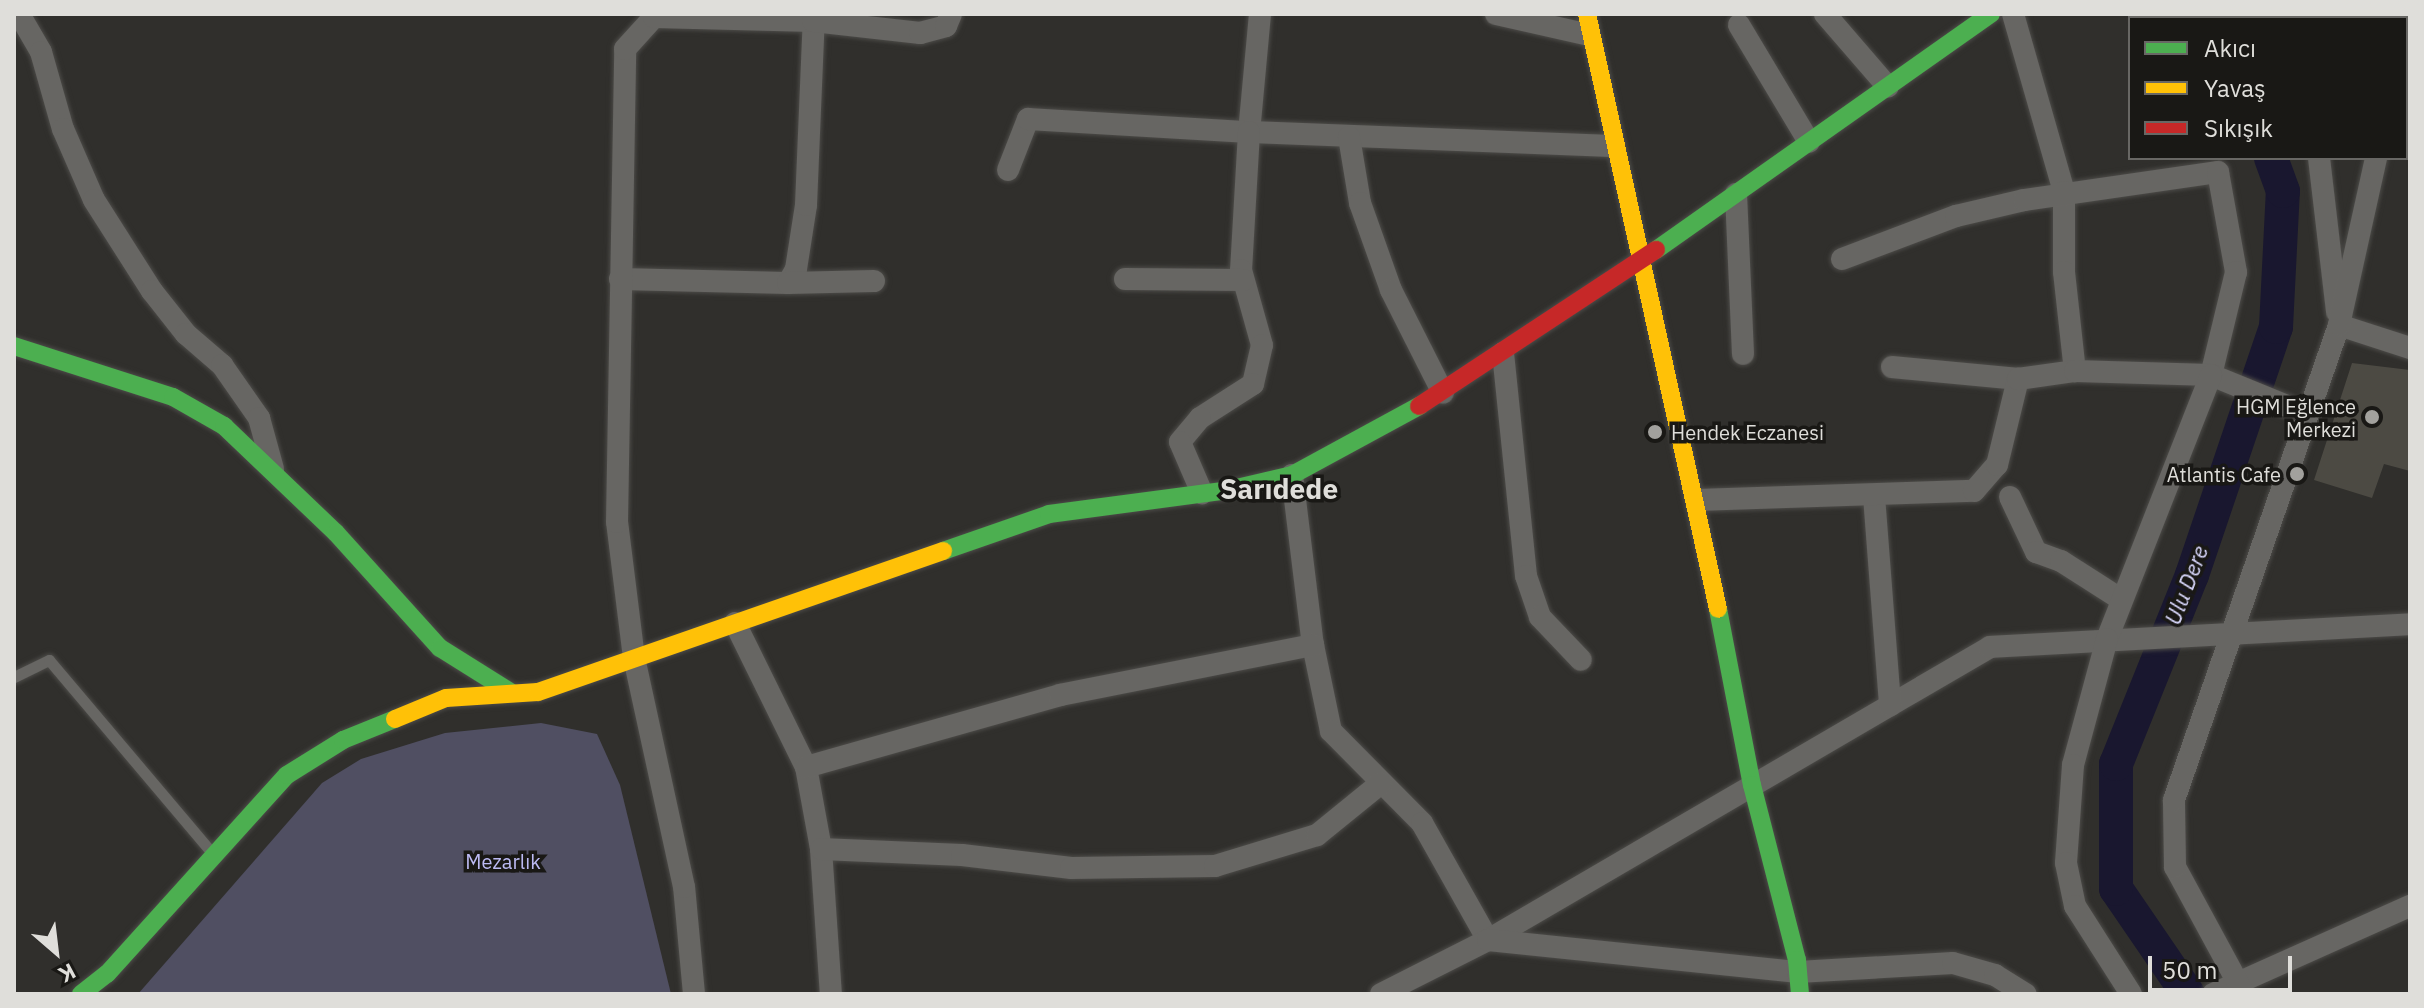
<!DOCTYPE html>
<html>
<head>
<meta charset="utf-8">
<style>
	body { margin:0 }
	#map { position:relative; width:2424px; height:1008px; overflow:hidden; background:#302f2c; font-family:"IBM Plex Sans",sans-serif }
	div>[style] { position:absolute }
	.green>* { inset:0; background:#504f62 }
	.river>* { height:34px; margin:-17px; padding:0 17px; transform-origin:17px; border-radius:17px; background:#19172f }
	.building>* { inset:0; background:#4c4a43 }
	.roads { filter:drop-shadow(0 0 2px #4c4b48) drop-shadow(0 0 2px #4c4b48) }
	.lane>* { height:11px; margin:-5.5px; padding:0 5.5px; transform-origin:5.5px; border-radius:5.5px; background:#676663 }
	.street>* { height:22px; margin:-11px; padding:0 11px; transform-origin:11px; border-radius:11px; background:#676663 }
	.fast>* { height:18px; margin:-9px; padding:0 9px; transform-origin:9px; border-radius:9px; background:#4caf50 }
	.slow>* { height:18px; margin:-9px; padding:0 9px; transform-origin:9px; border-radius:9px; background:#ffc107 }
	.jam>* { height:18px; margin:-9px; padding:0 9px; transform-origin:9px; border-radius:9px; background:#c62828 }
	.dots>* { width:22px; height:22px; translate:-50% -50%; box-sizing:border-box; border:4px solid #191815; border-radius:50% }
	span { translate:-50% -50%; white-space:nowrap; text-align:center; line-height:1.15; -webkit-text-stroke:7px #191815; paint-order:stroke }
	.poi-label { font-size:20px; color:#dfdeda }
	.right { translate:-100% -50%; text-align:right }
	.left { translate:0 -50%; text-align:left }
	.park-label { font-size:20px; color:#bcbaf3 }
	.water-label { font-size:22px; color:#d8d7fb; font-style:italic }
	.district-label { font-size:28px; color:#dfdeda; font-weight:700 }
	.frame { position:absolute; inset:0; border:16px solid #dfdeda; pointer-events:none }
	.legend { position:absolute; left:2128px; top:16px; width:280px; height:144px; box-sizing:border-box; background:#191815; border:2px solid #686764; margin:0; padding:10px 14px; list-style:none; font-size:24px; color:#dfdeda }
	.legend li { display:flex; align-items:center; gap:16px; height:40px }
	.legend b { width:40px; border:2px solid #686764 }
	.north { position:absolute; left:16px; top:912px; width:80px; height:80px; -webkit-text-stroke:6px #191815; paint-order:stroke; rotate:152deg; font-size:22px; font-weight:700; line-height:32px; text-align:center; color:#dfdeda }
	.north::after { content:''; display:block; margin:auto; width:28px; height:36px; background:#dfdeda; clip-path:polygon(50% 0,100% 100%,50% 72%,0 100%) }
	.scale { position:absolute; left:2148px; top:956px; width:144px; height:36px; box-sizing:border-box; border:4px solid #dfdeda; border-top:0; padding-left:10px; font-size:24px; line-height:28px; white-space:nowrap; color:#dfdeda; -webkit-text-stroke:6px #191815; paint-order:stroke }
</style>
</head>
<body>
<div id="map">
	<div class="green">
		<i style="clip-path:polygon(541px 723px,597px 734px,620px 785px,671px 994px,138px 994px,322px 783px,361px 759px,445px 733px)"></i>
	</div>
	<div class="river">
		<i style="left:2219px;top:14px;width:4px;rotate:63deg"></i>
		<i style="left:2188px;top:994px;width:127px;rotate:-124.4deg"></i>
		<i style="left:2116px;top:889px;width:125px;rotate:-90deg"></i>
		<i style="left:2116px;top:764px;width:204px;rotate:-68.1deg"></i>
		<i style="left:2192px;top:575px;width:262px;rotate:-71.3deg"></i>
		<i style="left:2276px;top:327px;width:136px;rotate:-87.1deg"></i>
		<i style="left:2283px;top:191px;width:35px;rotate:-110deg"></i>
	</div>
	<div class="building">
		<i style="clip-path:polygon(2352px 363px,2410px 370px,2410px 471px,2384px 464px,2372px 498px,2314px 480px)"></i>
	</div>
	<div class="roads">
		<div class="lane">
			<i style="left:14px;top:677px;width:39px;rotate:-26deg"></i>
			<i style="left:49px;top:660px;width:255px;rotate:49.8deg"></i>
		</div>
		<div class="street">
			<i style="left:19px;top:14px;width:44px;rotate:59.9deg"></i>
			<i style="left:41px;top:52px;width:80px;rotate:74.1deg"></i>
			<i style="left:63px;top:129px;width:77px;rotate:66.4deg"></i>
			<i style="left:94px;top:200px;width:108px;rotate:57.5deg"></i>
			<i style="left:152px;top:291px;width:55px;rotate:51.7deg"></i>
			<i style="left:186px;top:334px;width:48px;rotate:40.7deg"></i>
			<i style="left:222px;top:365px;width:65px;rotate:55.1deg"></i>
			<i style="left:259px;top:418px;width:53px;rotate:74.6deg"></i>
			<i style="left:1260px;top:14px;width:119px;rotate:95.3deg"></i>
			<i style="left:1249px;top:132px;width:365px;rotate:2.2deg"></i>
			<i style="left:1496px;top:14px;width:95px;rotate:12.7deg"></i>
			<i style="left:1825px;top:14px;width:96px;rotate:49.2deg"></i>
			<i style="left:2013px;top:14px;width:185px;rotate:74deg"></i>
			<i style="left:2064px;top:192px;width:80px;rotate:90deg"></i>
			<i style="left:2064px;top:272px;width:100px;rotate:83.7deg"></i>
			<i style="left:2143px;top:14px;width:4px;rotate:63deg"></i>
			<i style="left:2272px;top:14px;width:4px;rotate:76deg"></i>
			<i style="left:2392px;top:18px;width:4px;rotate:-76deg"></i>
			<i style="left:1739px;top:25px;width:136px;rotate:59.1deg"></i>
			<i style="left:1349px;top:137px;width:67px;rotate:80.5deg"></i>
			<i style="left:1360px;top:203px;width:92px;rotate:70.4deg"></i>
			<i style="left:1391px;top:290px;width:115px;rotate:63.2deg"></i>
			<i style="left:2319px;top:158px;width:155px;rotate:83.3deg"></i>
			<i style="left:1008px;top:170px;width:55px;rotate:-68.6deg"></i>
			<i style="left:1028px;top:119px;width:221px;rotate:3.4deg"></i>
			<i style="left:1249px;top:132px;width:138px;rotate:93.3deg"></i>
			<i style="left:1241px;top:270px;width:78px;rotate:74.4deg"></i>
			<i style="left:1262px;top:345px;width:40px;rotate:103deg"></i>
			<i style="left:1253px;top:384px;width:63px;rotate:147.3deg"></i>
			<i style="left:1200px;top:418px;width:31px;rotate:130deg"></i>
			<i style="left:1180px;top:442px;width:56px;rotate:66.7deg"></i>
			<i style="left:1736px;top:194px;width:160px;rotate:87.5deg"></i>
			<i style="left:1842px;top:259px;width:122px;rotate:-20.7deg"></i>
			<i style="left:1956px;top:216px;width:70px;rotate:-13.2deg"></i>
			<i style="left:2024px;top:200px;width:196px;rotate:-8.2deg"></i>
			<i style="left:2218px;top:172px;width:102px;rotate:79.8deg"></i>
			<i style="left:2236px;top:272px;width:106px;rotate:103.6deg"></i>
			<i style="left:2211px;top:375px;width:82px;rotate:22.2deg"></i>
			<i style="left:620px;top:279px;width:168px;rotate:1.4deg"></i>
			<i style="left:788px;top:283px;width:16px;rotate:-60deg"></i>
			<i style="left:796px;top:269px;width:65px;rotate:-81.1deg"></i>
			<i style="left:806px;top:205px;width:191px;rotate:-87.6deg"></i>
			<i style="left:1125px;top:279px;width:118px;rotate:0.5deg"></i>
			<i style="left:788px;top:283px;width:86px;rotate:-1.3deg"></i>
			<i style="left:2339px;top:325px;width:75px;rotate:17.9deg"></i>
			<i style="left:1503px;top:353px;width:224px;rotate:84.1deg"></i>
			<i style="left:1526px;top:576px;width:43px;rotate:71.1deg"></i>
			<i style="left:1540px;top:617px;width:59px;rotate:46.4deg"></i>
			<i style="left:1892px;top:367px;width:127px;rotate:5.4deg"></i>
			<i style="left:1292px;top:475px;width:171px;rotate:83deg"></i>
			<i style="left:1313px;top:645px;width:88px;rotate:78.2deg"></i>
			<i style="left:1331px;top:731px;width:129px;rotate:45.3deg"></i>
			<i style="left:1422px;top:823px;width:134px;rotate:60.6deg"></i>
			<i style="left:1488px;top:940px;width:581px;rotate:-30.27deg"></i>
			<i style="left:1990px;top:647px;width:421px;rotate:-3.1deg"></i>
			<i style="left:1874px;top:496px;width:210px;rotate:85.6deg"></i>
			<i style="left:2010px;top:497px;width:61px;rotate:64.7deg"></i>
			<i style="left:2036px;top:552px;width:27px;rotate:20deg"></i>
			<i style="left:2061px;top:561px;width:72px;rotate:32.6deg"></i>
			<i style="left:1697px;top:500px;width:277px;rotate:-1.9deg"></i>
			<i style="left:1974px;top:491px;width:35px;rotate:-49deg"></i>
			<i style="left:1997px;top:465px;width:89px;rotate:-76.3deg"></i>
			<i style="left:2018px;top:379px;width:58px;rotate:-8deg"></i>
			<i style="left:2075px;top:371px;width:136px;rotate:1.7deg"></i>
			<i style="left:2211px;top:375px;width:284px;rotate:111.5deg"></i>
			<i style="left:2107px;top:639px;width:131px;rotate:105.1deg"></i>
			<i style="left:2073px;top:765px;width:98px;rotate:94.1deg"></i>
			<i style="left:2066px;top:863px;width:44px;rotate:78.2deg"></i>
			<i style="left:2075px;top:906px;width:104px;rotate:57.5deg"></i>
			<i style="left:735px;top:623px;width:161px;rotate:63.8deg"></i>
			<i style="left:806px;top:767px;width:83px;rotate:79.6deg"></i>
			<i style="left:821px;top:849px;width:145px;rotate:86.1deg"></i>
			<i style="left:806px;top:767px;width:264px;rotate:-15.8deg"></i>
			<i style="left:1060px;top:695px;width:258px;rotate:-11.2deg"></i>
			<i style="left:821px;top:849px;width:141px;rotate:2.4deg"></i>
			<i style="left:962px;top:855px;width:110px;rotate:6.8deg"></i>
			<i style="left:1071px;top:868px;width:144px;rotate:-0.8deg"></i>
			<i style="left:1215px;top:866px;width:107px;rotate:-16.9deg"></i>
			<i style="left:1317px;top:835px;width:82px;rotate:-39.1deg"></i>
			<i style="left:694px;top:994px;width:107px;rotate:-95.3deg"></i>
			<i style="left:684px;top:887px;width:234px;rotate:-102.3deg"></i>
			<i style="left:634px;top:658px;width:137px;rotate:-97.1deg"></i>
			<i style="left:617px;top:522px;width:473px;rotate:-89deg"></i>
			<i style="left:625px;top:49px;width:43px;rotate:-47.8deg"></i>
			<i style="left:654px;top:17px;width:159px;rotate:1.4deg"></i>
			<i style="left:813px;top:21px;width:108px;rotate:6.4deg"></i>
			<i style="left:920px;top:33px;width:27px;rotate:-15deg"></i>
			<i style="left:946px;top:26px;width:13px;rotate:-67deg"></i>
			<i style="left:1381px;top:994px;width:120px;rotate:-26.8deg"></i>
			<i style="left:1488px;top:940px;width:312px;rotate:5.9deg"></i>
			<i style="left:1798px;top:972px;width:155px;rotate:-3.3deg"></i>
			<i style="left:1953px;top:963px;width:44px;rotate:15.9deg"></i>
			<i style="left:1995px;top:975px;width:36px;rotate:32deg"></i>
			<i style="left:2213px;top:994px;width:216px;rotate:-24.1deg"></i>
			<i style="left:2244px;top:994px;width:145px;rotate:-118.5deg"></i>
			<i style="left:2175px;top:867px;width:67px;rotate:-90.9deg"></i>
			<i style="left:2174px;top:800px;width:503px;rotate:-70.84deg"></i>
			<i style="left:2339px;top:325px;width:171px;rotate:-77.5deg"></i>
		</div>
		<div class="fast">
			<i style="left:1656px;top:250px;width:410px;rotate:-35.2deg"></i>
			<i style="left:14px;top:346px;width:167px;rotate:17.8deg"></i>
			<i style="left:173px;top:397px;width:59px;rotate:29.6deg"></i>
			<i style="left:224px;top:426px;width:155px;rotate:43.7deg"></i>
			<i style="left:336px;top:533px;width:155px;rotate:47.9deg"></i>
			<i style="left:440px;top:648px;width:85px;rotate:32deg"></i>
			<i style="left:943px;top:551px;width:112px;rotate:-19.2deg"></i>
			<i style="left:1049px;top:514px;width:181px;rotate:-7.6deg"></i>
			<i style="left:1228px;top:490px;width:66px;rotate:-13.2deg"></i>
			<i style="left:1292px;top:475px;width:145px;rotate:-28.5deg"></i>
			<i style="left:1718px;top:609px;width:179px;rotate:79.1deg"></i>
			<i style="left:1752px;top:785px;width:181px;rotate:75.6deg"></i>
			<i style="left:1797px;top:960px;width:34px;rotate:85deg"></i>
			<i style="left:81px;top:994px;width:33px;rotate:-38deg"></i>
			<i style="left:107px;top:974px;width:268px;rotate:-47.9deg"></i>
			<i style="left:287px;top:775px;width:66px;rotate:-32deg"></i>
			<i style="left:343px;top:740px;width:56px;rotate:-22deg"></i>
		</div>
		<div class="slow">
			<i style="left:1587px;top:14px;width:609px;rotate:77.58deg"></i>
			<i style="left:395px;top:719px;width:55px;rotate:-22.4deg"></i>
			<i style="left:446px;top:698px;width:92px;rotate:-3.7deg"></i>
			<i style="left:538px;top:692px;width:429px;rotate:-19.2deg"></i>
		</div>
		<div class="jam">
			<i style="left:1419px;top:406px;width:284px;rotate:-33.4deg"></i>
		</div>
	</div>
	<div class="dots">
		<i style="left:2372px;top:417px;background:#a2a19d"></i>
		<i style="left:1655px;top:432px;background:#a2a19d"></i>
		<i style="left:2297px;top:474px;background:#a2a19d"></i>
	</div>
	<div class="poi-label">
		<span class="right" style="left:2356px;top:418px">HGM Eğlence<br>Merkezi</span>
		<span class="left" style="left:1671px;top:432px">Hendek Eczanesi</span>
		<span class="right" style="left:2281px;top:474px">Atlantis Cafe</span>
	</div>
	<div class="park-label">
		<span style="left:503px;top:861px">Mezarlık</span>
	</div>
	<div class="water-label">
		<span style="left:2186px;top:585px;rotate:-69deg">Ulu Dere</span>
	</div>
	<div class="district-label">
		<span style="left:1279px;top:489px">Sarıdede</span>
	</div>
	<div class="frame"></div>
	<ul class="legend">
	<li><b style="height:10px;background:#4caf50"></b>Akıcı</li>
	<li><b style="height:10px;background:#ffc107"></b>Yavaş</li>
	<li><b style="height:10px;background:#c62828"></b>Sıkışık</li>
	</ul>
	<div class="north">K</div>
	<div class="scale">50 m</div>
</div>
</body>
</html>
